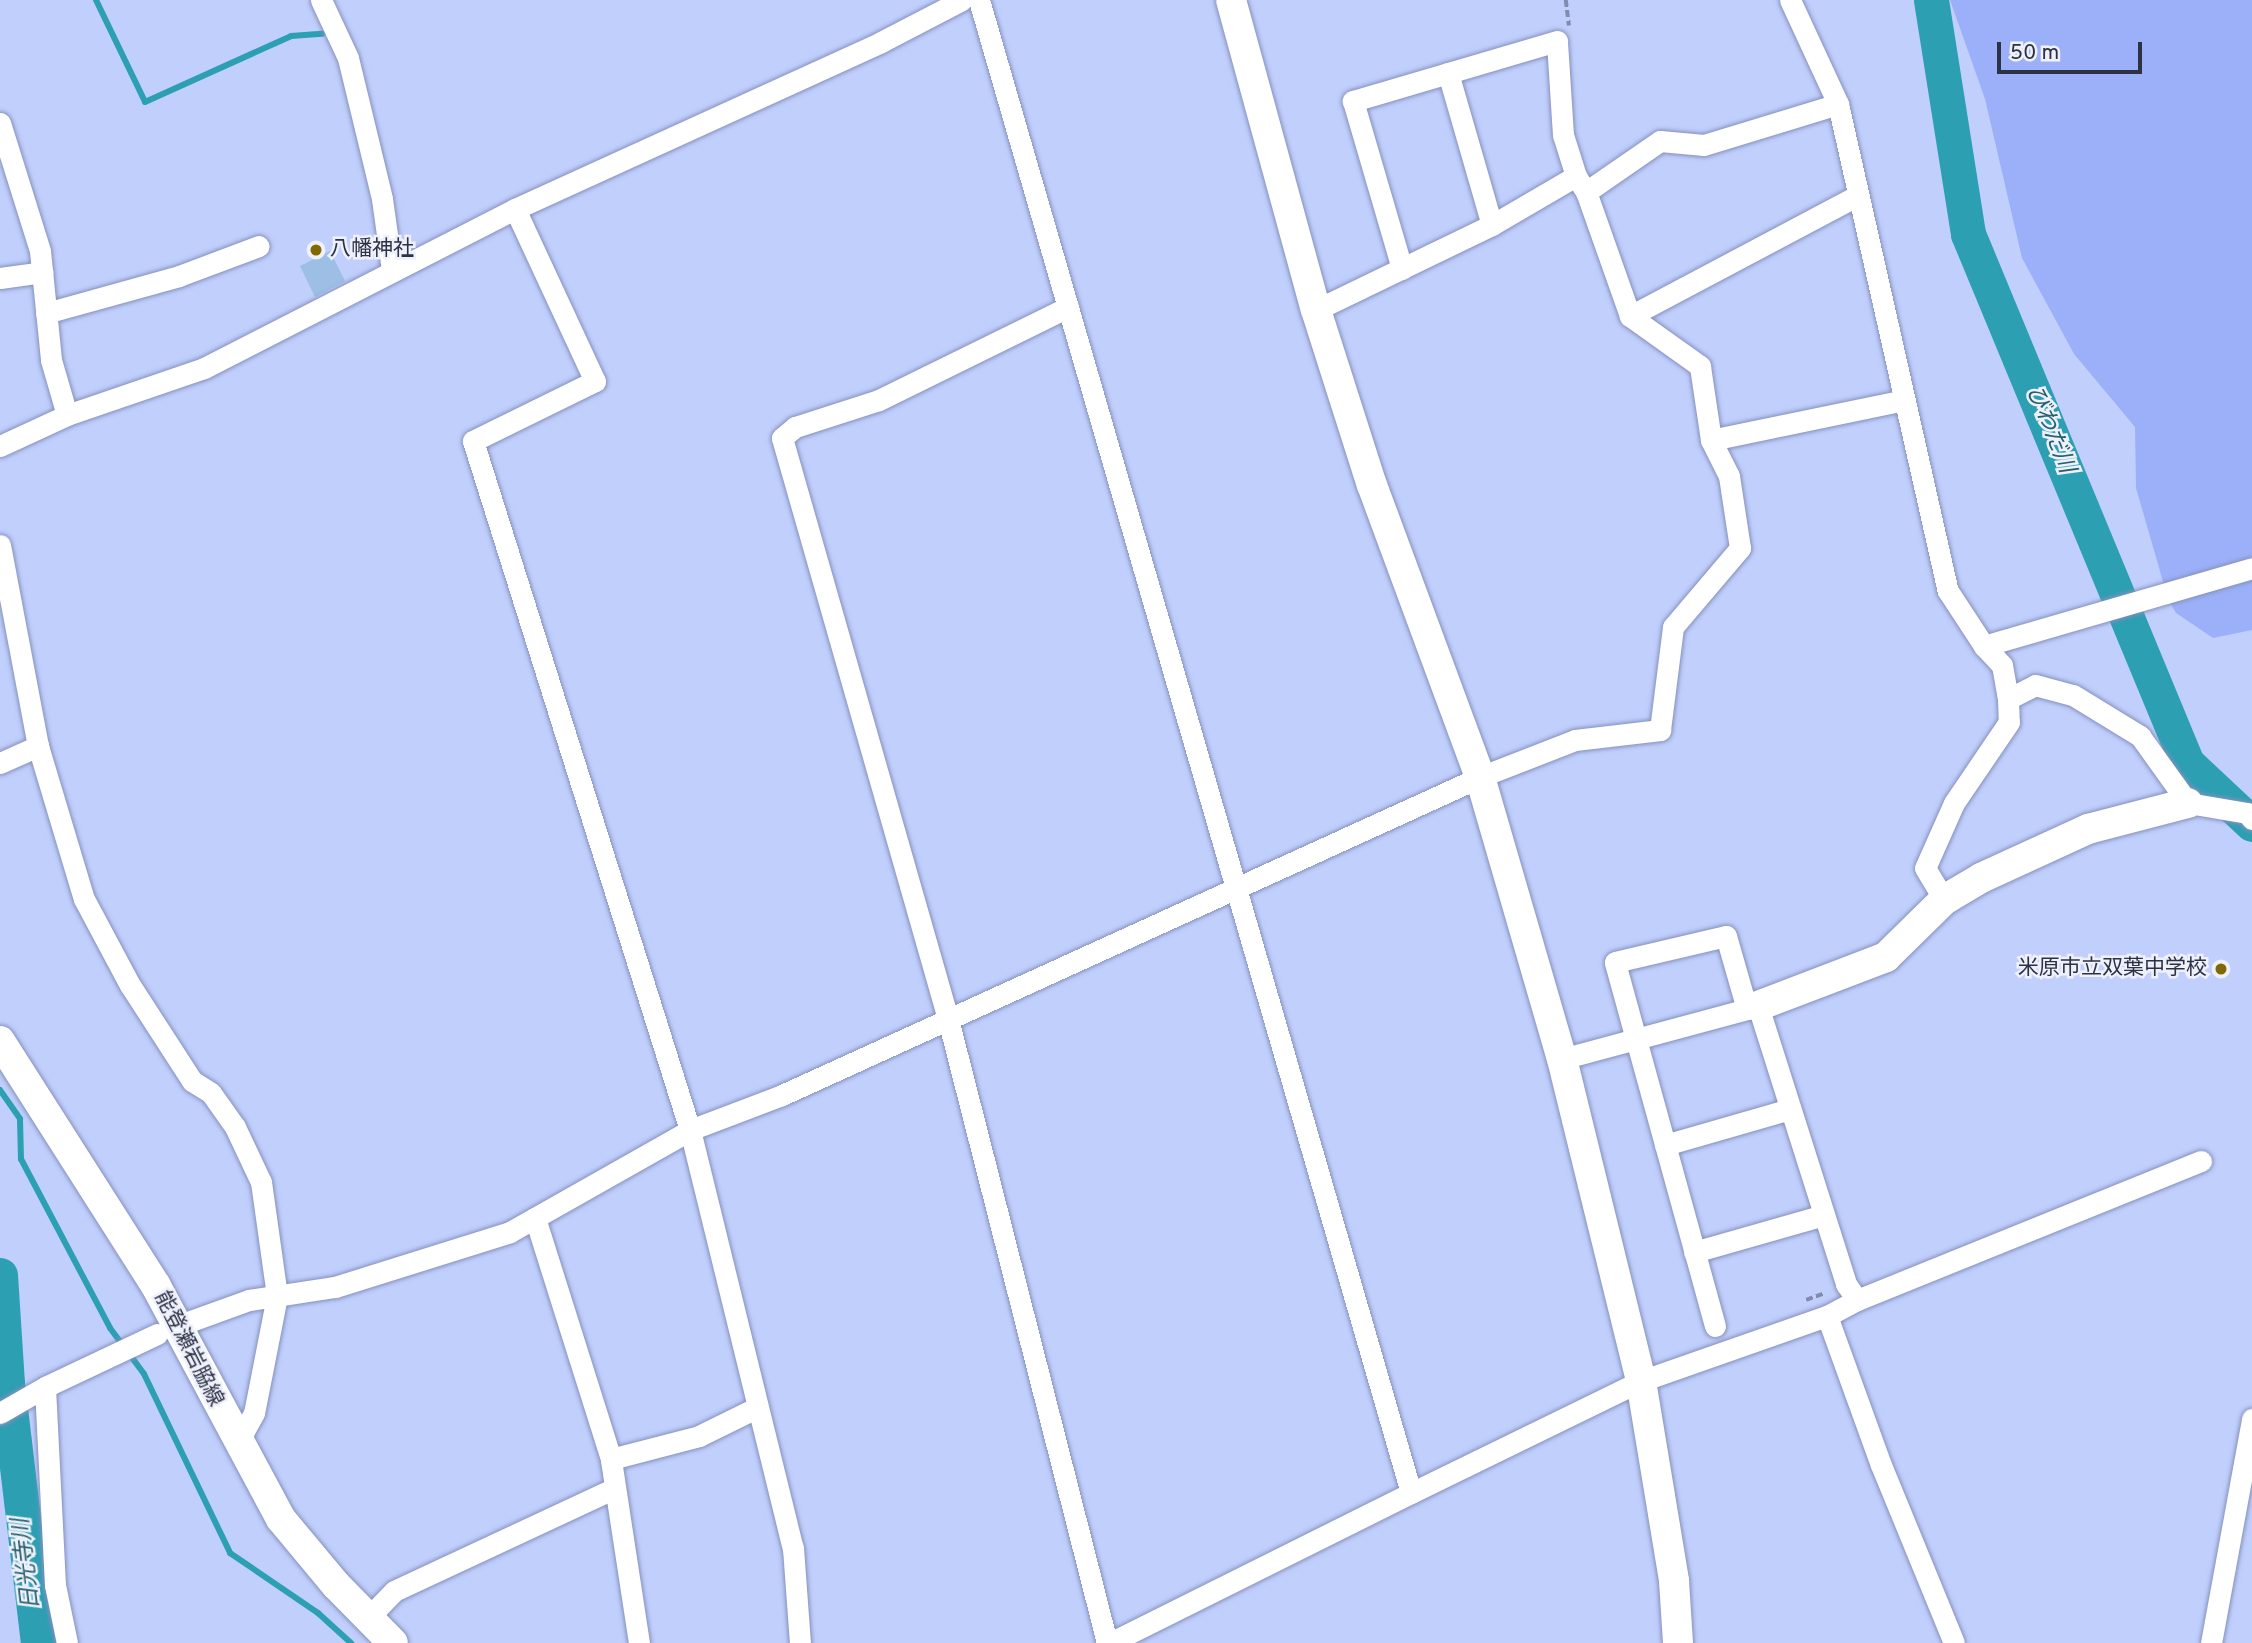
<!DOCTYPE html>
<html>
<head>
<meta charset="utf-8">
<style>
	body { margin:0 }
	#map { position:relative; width:2252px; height:1643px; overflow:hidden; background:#c1cffd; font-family:Overpass,"Noto Sans JP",sans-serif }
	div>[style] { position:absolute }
	.green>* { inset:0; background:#9cb0f9 }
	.stream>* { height:6px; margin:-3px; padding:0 3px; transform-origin:3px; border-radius:3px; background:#2c9fb3 }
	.river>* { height:35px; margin:-17.5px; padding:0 17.5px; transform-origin:17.5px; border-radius:17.5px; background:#2c9fb3 }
	.building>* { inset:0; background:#9dbfe5 }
	.path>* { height:3.5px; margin-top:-1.75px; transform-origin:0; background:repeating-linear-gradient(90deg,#818bad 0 7px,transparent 0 10.5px) }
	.roads { filter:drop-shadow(0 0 2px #8591bd) drop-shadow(0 0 2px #8591bd) }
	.street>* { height:21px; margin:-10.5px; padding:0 10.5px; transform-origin:10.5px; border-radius:10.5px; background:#fff }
	.secondary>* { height:30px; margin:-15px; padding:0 15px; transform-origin:15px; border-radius:15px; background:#fff }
	.dots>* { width:19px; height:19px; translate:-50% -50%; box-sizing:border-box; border:4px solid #eef1fb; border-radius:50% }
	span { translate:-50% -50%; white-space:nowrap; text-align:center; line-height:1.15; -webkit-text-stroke:5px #eef1fb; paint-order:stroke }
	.poi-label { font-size:21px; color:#2c3143 }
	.left { translate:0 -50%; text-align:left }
	.right { translate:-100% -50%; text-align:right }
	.street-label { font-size:21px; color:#2c3143 }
	.water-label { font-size:23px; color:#25616c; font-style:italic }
	.scale { position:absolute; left:1997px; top:42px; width:145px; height:32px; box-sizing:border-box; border:4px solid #2c3143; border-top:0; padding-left:9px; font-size:21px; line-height:24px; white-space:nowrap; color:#2c3143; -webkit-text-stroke:5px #eef1fb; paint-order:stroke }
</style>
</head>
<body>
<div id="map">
	<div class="green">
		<i style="clip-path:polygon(1950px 0,2252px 0,2252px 630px,2213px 638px,2176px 613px,2168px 599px,2136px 488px,2135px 427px,2074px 354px,2022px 258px,1985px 99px)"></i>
	</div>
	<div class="stream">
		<i style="left:96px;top:0;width:113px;rotate:64.3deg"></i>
		<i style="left:145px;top:102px;width:160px;rotate:-24.3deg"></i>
		<i style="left:291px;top:36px;width:31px;rotate:-4deg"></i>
		<i style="left:0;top:1090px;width:35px;rotate:55deg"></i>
		<i style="left:20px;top:1119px;width:40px;rotate:88.6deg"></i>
		<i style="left:21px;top:1159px;width:191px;rotate:62.2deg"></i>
		<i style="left:110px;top:1328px;width:57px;rotate:53.5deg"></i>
		<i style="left:144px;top:1374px;width:199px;rotate:64.3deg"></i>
		<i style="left:230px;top:1553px;width:107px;rotate:34.3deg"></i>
		<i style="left:318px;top:1613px;width:45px;rotate:42.3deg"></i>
	</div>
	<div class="river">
		<i style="left:1931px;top:0;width:237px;rotate:81deg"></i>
		<i style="left:1968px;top:234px;width:573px;rotate:67.51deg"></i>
		<i style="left:2187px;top:763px;width:89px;rotate:43.2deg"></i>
		<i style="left:0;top:1275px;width:108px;rotate:86.3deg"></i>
		<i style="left:7px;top:1383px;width:262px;rotate:83.2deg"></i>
	</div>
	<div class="building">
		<i style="clip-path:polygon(330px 251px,345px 281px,315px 297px,300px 266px)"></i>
	</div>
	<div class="path">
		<i style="left:1566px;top:0;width:26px;rotate:83deg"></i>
		<i style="left:1806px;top:1300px;width:20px;rotate:-20deg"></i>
	</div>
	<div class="roads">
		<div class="street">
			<i style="left:321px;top:0;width:64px;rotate:65deg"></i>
			<i style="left:348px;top:58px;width:145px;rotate:76.4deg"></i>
			<i style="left:382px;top:199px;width:72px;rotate:82deg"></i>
			<i style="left:979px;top:0;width:1554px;rotate:73.86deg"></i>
			<i style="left:1411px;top:1493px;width:256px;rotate:-26deg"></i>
			<i style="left:1641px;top:1381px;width:197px;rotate:-19.3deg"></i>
			<i style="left:1827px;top:1316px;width:158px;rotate:70.1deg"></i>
			<i style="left:1881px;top:1465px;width:192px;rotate:67.7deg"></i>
			<i style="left:1790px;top:0;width:115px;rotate:65.2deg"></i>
			<i style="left:1838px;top:104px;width:499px;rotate:77.3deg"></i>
			<i style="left:1948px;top:591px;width:66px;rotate:56.8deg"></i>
			<i style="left:1984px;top:646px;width:26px;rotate:47deg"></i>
			<i style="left:2002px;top:665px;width:35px;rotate:80deg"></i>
			<i style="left:2008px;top:699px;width:23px;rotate:88deg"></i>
			<i style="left:2009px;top:722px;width:98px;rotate:124.2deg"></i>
			<i style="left:1954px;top:803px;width:71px;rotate:114deg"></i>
			<i style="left:1925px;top:868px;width:37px;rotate:59deg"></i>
			<i style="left:1448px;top:73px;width:158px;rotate:73.9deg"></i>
			<i style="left:0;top:123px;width:134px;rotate:72.6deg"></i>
			<i style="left:40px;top:251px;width:110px;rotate:84.2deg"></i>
			<i style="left:51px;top:360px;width:57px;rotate:73.8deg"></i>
			<i style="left:1586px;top:192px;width:90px;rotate:-34.6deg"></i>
			<i style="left:1660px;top:141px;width:44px;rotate:5.2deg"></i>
			<i style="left:1704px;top:145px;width:140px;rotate:-17deg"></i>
			<i style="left:515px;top:209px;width:190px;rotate:65.1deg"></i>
			<i style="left:595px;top:381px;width:136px;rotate:153.8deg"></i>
			<i style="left:473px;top:441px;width:722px;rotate:72.52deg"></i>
			<i style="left:690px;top:1130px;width:431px;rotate:76.2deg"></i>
			<i style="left:793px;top:1548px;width:95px;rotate:85.8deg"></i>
			<i style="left:0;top:278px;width:43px;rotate:-7.9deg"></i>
			<i style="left:1068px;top:307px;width:211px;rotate:153.8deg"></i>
			<i style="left:879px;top:400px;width:88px;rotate:162.2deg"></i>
			<i style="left:795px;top:427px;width:17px;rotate:140deg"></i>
			<i style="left:782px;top:438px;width:604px;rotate:74.05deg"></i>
			<i style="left:948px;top:1019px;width:644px;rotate:75.7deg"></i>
			<i style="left:1316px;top:310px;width:195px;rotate:-25.8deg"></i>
			<i style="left:1492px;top:225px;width:97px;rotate:-30.3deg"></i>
			<i style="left:46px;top:313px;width:138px;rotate:-15.5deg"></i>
			<i style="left:179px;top:276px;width:85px;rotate:-20.6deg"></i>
			<i style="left:1630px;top:316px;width:257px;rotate:-27.9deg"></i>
			<i style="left:1711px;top:440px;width:197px;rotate:-11.7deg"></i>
			<i style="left:0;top:446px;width:74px;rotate:-24.8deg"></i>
			<i style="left:67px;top:415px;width:145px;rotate:-18.9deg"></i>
			<i style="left:204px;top:368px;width:349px;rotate:-27.1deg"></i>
			<i style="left:515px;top:209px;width:402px;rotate:-24.5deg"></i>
			<i style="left:881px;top:42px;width:91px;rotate:-27.4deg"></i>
			<i style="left:0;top:545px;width:205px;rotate:79.3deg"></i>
			<i style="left:38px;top:746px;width:160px;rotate:73.3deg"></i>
			<i style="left:84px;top:899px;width:98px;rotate:61.9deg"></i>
			<i style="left:130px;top:985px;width:114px;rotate:57.1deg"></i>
			<i style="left:192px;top:1081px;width:22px;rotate:32deg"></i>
			<i style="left:211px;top:1093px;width:42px;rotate:54.8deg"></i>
			<i style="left:235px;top:1127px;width:61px;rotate:64.7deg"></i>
			<i style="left:261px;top:1182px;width:115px;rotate:82deg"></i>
			<i style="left:277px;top:1296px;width:119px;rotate:101.1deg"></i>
			<i style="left:254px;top:1413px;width:21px;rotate:119deg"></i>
			<i style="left:244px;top:1431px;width:13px;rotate:157deg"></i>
			<i style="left:1984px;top:646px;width:279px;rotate:-16.2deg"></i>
			<i style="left:2008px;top:699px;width:30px;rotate:-27deg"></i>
			<i style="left:2035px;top:685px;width:39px;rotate:15deg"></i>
			<i style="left:2073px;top:695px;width:79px;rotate:31.5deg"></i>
			<i style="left:2140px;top:736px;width:82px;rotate:54.4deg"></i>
			<i style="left:2188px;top:803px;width:60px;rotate:9.6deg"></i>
			<i style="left:2247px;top:813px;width:8px;rotate:50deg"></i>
			<i style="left:0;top:763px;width:42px;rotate:-24.1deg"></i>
			<i style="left:1562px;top:1059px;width:203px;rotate:-15.1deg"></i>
			<i style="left:1758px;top:1006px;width:292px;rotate:72.4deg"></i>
			<i style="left:1846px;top:1284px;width:19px;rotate:55deg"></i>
			<i style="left:1857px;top:1300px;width:34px;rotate:152deg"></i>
			<i style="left:1665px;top:1145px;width:130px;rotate:-16.1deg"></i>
			<i style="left:535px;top:1218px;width:253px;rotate:72.5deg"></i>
			<i style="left:1694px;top:1252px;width:135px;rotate:-15.9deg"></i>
			<i style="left:1857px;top:1300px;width:371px;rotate:-22deg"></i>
			<i style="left:188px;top:1322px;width:65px;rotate:-19.8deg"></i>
			<i style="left:249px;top:1300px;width:87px;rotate:-8.6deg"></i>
			<i style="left:335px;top:1287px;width:183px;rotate:-17.4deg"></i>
			<i style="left:510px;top:1232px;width:207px;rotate:-29.5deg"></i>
			<i style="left:690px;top:1130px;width:98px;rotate:-20.8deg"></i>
			<i style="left:782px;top:1095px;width:767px;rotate:-24.49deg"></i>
			<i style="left:1480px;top:777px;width:102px;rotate:-21.3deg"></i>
			<i style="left:1575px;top:740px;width:86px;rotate:-6.7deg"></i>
			<i style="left:1660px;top:730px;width:104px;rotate:-82.8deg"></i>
			<i style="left:1673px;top:627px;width:104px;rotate:-49.7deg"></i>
			<i style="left:1740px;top:548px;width:73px;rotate:-98.7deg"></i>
			<i style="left:1729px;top:476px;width:40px;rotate:-116.6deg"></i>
			<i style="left:1711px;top:440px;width:75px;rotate:-98.5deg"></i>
			<i style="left:1700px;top:366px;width:86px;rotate:-144.5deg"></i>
			<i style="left:1630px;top:316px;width:132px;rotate:-109.5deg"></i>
			<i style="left:1586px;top:192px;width:19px;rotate:-122deg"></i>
			<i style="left:1576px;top:176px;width:43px;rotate:-107.6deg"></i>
			<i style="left:1563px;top:135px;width:94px;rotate:-93.7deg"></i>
			<i style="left:1557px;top:41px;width:213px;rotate:163.6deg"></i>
			<i style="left:1353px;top:101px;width:175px;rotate:73.7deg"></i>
			<i style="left:1715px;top:1326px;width:377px;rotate:-105.4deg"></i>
			<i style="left:1615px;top:962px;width:114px;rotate:-13.2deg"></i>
			<i style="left:1726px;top:936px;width:76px;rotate:74deg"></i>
			<i style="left:0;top:1413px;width:52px;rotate:-30deg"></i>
			<i style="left:368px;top:1618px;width:37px;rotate:-46deg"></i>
			<i style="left:394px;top:1591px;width:242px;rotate:-25deg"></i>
			<i style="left:67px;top:1643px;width:59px;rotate:-101.7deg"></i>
			<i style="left:55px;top:1585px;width:198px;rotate:-92.9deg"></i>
			<i style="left:45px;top:1387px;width:124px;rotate:-25.3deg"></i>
			<i style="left:639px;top:1643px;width:186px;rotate:-98.7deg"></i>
			<i style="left:611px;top:1459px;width:91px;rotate:-14.6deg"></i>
			<i style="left:699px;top:1436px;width:64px;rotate:-26.2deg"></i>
			<i style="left:1110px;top:1643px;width:336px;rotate:-26.5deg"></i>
			<i style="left:2211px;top:1643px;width:228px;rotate:-79.6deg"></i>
		</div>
		<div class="secondary">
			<i style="left:1231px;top:0;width:321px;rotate:74.7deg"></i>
			<i style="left:1316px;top:310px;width:184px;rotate:72.3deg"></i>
			<i style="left:1372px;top:485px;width:311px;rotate:69.7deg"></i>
			<i style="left:1480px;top:777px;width:294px;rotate:73.8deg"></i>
			<i style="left:1562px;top:1059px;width:332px;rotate:76.2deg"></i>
			<i style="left:1641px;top:1381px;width:203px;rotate:80.6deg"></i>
			<i style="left:1674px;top:1581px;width:62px;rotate:86.3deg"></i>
			<i style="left:1758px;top:1006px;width:137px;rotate:-20.9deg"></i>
			<i style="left:1886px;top:957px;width:81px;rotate:-44.5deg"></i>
			<i style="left:1944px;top:900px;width:43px;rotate:-30.7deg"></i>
			<i style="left:1981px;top:878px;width:118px;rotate:-24.6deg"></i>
			<i style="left:2088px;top:829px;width:103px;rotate:-14.6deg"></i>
			<i style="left:0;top:1041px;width:290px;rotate:57.5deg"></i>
			<i style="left:156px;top:1286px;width:264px;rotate:61.8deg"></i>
			<i style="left:281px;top:1519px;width:86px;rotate:50.2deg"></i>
			<i style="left:336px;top:1585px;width:81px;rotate:45.5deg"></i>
		</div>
	</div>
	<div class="dots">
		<i style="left:316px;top:250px;background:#816800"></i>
		<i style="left:2221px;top:969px;background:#816800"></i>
	</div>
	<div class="poi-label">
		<span class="left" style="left:330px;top:250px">八幡神社</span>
		<span class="right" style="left:2207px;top:969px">米原市立双葉中学校</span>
	</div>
	<div class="street-label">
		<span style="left:188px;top:1349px;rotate:63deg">能登瀬岩脇線</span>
	</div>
	<div class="water-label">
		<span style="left:2049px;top:430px;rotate:68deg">びわだ川</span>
		<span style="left:28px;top:1564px;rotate:-97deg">日光寺川</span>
	</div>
	<div class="scale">50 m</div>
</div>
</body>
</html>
